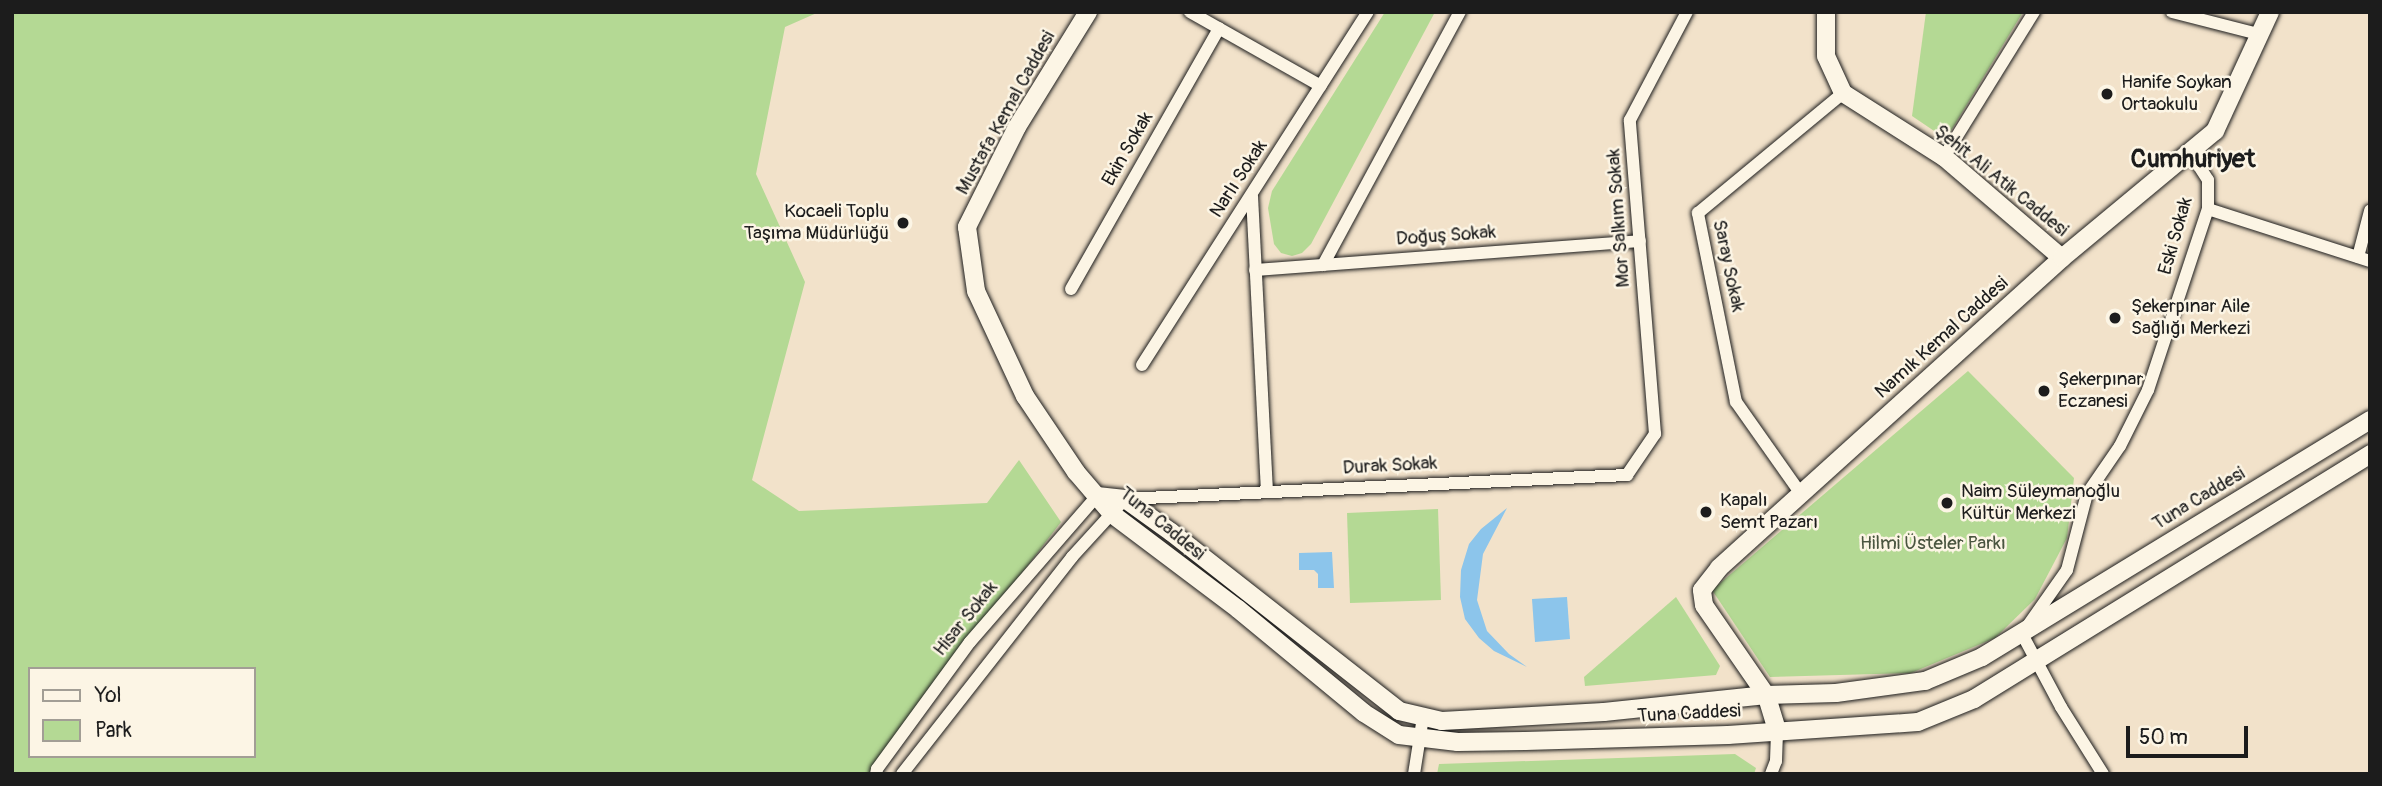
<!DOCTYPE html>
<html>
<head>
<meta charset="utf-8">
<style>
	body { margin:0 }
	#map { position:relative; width:2382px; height:786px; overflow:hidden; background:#f2e2ca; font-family:Pangolin,sans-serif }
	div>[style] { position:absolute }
	.green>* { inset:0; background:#b4d994 }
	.water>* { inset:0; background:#8cc5eb }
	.roads { filter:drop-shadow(0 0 2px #1c1c1c) drop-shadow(0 0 2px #1c1c1c) }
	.street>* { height:12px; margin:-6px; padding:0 6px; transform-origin:6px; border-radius:6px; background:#fcf5e5 }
	.secondary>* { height:18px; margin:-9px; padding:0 9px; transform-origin:9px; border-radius:9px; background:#fcf5e5 }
	.dots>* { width:19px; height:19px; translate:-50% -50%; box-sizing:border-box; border:4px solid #fcf5e5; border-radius:50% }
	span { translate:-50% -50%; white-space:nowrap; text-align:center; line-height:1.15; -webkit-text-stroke:5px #fcf5e5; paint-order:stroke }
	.poi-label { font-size:19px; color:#1c1c1c }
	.left { translate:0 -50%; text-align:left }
	.right { translate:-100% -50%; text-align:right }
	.street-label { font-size:19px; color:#1c1c1c }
	.park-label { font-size:19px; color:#4a5540 }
	.district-label { font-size:26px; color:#1c1c1c; font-weight:700 }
	.frame { position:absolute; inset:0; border:14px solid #1c1c1c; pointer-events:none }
	.legend { position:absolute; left:28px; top:667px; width:228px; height:91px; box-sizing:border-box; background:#fcf5e5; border:2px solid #a29e95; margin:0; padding:9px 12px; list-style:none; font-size:21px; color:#1c1c1c }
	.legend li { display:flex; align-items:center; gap:14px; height:35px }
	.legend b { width:35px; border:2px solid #a29e95 }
	.scale { position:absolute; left:2126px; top:726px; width:122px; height:32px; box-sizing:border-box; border:4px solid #1c1c1c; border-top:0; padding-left:9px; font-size:21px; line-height:24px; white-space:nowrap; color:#1c1c1c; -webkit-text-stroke:5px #fcf5e5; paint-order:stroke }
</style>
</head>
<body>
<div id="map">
	<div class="green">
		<i style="clip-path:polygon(evenodd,12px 12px,819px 12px,785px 27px,756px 174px,805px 282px,752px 480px,799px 511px,987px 503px,1019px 460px,1061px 522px,875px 766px,874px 774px,12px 774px,12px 12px,30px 669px,254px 669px,254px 756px,30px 756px,30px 669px)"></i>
		<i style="clip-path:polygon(1385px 12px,1435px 12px,1311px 244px,1302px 253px,1292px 256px,1281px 253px,1274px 244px,1268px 208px,1272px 191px)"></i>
		<i style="clip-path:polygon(1926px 12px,2023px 12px,1946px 139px,1912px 116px)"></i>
		<i style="clip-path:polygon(1968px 371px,2074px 478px,2067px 538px,2035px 599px,1995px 638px,1911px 673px,1770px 677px,1712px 590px)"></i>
		<i style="clip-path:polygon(1438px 509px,1441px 600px,1350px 603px,1347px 513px)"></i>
		<i style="clip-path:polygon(1676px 597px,1720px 666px,1716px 675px,1585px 686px,1584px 677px)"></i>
		<i style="clip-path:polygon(1735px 754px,1756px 768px,1754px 774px,1437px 774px,1439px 764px)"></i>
	</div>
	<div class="water">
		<i style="clip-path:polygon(1507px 508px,1483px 554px,1477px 600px,1487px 631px,1509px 654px,1527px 667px,1494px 651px,1479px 638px,1465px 619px,1460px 597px,1461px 570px,1469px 544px,1481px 529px)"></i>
		<i style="clip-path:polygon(1332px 552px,1334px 588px,1318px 588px,1318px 574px,1314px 570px,1299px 570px,1299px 553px)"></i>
		<i style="clip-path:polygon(1567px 597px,1570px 639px,1535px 642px,1532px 599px)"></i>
	</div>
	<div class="roads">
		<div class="street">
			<i style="left:1190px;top:12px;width:150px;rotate:29.5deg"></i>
			<i style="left:2172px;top:12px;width:89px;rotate:14.3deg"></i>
			<i style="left:1944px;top:157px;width:171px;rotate:-58.2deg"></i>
			<i style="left:1252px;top:196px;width:295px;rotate:87.1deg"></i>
			<i style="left:2208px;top:209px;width:170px;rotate:17.8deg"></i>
			<i style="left:2358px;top:257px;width:48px;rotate:-75.4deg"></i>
			<i style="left:1323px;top:265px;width:288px;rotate:-61.6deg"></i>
			<i style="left:1255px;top:270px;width:386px;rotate:-4.3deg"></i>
			<i style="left:1071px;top:289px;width:300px;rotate:-60.4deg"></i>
			<i style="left:1142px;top:365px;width:419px;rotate:-57.4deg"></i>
			<i style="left:1801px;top:494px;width:113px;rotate:-125.2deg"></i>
			<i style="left:1736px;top:402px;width:193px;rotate:-101.4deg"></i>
			<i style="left:1698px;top:213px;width:188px;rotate:-39.6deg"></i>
			<i style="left:876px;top:774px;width:5px;rotate:-79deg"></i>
			<i style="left:877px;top:769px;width:157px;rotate:-53.8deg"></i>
			<i style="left:970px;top:642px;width:194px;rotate:-49deg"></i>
			<i style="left:902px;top:774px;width:276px;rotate:-51.9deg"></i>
			<i style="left:1072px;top:557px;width:79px;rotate:-47.6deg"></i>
			<i style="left:1125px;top:499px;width:503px;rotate:-2.74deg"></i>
			<i style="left:1627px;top:475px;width:50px;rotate:-55.7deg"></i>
			<i style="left:1655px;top:434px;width:315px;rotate:-94.6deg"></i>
			<i style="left:1630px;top:120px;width:122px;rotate:-62.2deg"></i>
			<i style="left:1414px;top:774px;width:58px;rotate:-81deg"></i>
			<i style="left:1771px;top:774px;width:14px;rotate:-69deg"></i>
			<i style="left:1776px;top:761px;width:31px;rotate:-88deg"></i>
			<i style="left:2103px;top:774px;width:79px;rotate:-122.1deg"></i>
			<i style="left:2061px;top:707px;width:83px;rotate:-118.1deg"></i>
			<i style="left:2022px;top:634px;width:78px;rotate:-54.9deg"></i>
			<i style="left:2067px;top:570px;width:79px;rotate:-75.3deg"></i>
			<i style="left:2087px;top:494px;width:58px;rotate:-55.5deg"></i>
			<i style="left:2120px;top:446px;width:63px;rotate:-63.4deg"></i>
			<i style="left:2148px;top:390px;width:191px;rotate:-71.7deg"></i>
			<i style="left:2208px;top:209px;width:29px;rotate:-90deg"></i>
			<i style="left:2208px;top:180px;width:33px;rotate:-123deg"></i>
		</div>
		<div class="secondary">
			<i style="left:1088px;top:12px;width:135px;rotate:121.7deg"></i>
			<i style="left:1017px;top:127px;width:112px;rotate:116.6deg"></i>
			<i style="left:967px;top:227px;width:65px;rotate:82deg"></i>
			<i style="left:976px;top:291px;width:116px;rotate:65deg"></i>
			<i style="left:1025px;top:396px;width:92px;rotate:56.1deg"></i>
			<i style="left:1076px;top:472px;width:55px;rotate:49.4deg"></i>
			<i style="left:1112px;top:514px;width:158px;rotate:37deg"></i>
			<i style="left:1238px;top:609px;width:163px;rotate:39.5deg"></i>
			<i style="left:1364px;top:713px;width:41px;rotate:32.2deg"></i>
			<i style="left:1399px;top:735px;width:59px;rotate:6.8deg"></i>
			<i style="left:1458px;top:742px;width:67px;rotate:-0.9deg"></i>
			<i style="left:1525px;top:741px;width:203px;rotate:-1.7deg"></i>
			<i style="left:1728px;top:735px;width:190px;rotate:-3.9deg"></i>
			<i style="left:1918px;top:722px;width:61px;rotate:-22.3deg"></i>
			<i style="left:1974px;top:699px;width:466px;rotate:-31.7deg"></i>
			<i style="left:1826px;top:12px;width:44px;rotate:90deg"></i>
			<i style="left:1826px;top:56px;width:41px;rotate:65.3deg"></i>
			<i style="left:1843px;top:93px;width:120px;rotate:32.4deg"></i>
			<i style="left:1944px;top:157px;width:155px;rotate:40.6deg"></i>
			<i style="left:1097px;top:496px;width:28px;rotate:6deg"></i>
			<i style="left:1125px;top:499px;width:57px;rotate:35.7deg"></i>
			<i style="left:1171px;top:532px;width:290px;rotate:38.1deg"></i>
			<i style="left:1399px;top:711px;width:44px;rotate:13.1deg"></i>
			<i style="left:1442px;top:721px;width:162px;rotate:-3.2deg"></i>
			<i style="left:1604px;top:712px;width:163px;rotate:-6deg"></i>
			<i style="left:1766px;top:695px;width:70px;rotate:-1.6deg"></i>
			<i style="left:1836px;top:693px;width:90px;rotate:-7.7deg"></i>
			<i style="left:1925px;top:681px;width:62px;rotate:-22.8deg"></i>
			<i style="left:1982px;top:657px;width:455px;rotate:-31.4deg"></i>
			<i style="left:1777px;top:730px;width:37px;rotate:-107deg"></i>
			<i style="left:1766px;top:695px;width:109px;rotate:-124.6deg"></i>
			<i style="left:1704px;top:605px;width:15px;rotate:-98deg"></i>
			<i style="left:1702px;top:590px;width:28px;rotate:-52deg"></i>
			<i style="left:1719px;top:568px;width:462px;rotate:-42.1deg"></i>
			<i style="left:2062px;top:258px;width:199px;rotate:-39.7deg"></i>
			<i style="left:2215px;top:131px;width:131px;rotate:-65.2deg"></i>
		</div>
	</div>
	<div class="dots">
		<i style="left:2107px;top:94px;background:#1c1c1c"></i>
		<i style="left:903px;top:223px;background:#1c1c1c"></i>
		<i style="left:2115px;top:318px;background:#1c1c1c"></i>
		<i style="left:2044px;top:391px;background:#1c1c1c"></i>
		<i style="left:1947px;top:503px;background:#1c1c1c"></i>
		<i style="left:1706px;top:512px;background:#1c1c1c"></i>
	</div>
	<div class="poi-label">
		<span class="left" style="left:2121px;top:94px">Hanife Soykan<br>Ortaokulu</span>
		<span class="right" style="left:889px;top:223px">Kocaeli Toplu<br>Taşıma Müdürlüğü</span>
		<span class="left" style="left:2131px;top:318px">Şekerpınar Aile<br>Sağlığı Merkezi</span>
		<span class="left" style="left:2058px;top:391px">Şekerpınar<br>Eczanesi</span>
		<span class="left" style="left:1961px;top:503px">Naim Süleymanoğlu<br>Kültür Merkezi</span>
		<span class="left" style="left:1720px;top:512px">Kapalı<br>Semt Pazarı</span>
	</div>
	<div class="street-label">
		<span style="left:1006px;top:113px;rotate:-61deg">Mustafa Kemal Caddesi</span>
		<span style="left:1128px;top:149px;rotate:-60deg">Ekin Sokak</span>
		<span style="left:1239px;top:179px;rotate:-57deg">Narlı Sokak</span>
		<span style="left:2001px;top:181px;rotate:39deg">Şehit Ali Atik Caddesi</span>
		<span style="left:1619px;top:218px;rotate:-94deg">Mor Salkım Sokak</span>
		<span style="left:1446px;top:236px;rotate:-4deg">Doğuş Sokak</span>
		<span style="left:2176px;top:236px;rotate:-74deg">Eski Sokak</span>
		<span style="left:1728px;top:266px;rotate:78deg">Saray Sokak</span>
		<span style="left:1942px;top:338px;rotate:-42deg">Namık Kemal Caddesi</span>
		<span style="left:1390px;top:466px;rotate:-3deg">Durak Sokak</span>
		<span style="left:2199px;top:499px;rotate:-31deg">Tuna Caddesi</span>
		<span style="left:1162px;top:524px;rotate:39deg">Tuna Caddesi</span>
		<span style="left:966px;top:619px;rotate:-51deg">Hisar Sokak</span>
		<span style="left:1689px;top:714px;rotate:-3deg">Tuna Caddesi</span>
	</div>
	<div class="park-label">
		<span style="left:1933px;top:544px">Hilmi Üsteler Parkı</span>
	</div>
	<div class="district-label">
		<span style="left:2193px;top:160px">Cumhuriyet</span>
	</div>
	<div class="frame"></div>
	<ul class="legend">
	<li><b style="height:9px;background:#fcf5e5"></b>Yol</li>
	<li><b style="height:19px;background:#b4d994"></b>Park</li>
	</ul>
	<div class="scale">50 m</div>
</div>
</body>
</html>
